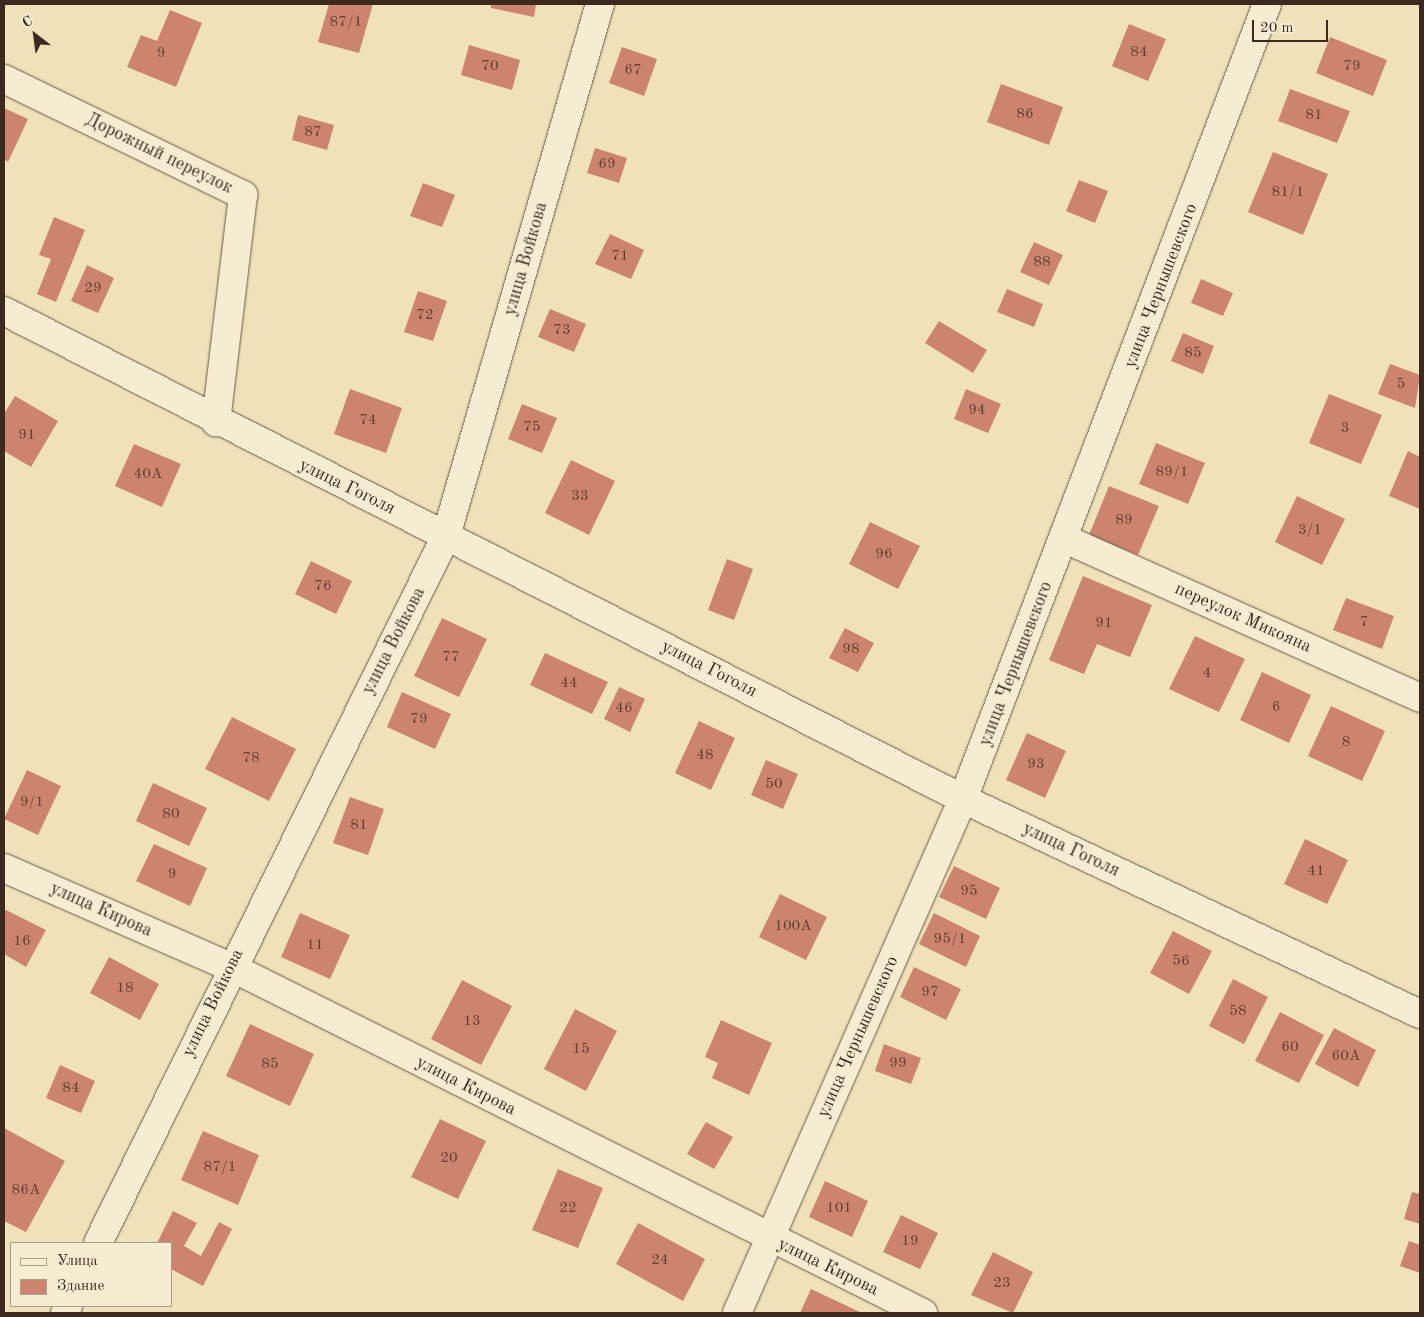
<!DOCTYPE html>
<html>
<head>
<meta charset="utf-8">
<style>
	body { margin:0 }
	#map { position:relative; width:1424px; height:1317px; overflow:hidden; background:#efe2ba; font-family:"Old Standard TT",serif }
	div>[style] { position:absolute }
	.building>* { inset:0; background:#cc846e }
	.roads { filter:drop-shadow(0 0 1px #695846) drop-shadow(0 0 1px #695846) }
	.minor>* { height:28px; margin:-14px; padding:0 14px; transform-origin:14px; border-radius:14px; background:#f5ecd2 }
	span { translate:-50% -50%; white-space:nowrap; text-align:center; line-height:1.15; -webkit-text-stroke:5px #f5ecd2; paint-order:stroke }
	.number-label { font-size:15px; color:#604034 }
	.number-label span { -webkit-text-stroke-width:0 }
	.street-label { font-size:18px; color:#3c2a20 }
	.frame { position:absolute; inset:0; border:5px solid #3c2a20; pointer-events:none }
	.legend { position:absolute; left:10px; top:1242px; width:162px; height:65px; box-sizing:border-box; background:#f5ecd2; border:1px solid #ab9e8b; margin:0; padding:6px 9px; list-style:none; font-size:15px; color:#3c2a20 }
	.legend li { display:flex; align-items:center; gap:10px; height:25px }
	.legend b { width:25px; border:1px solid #ab9e8b }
	.north { position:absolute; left:10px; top:10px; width:50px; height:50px; -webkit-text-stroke:4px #f5ecd2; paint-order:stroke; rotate:330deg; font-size:14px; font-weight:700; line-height:20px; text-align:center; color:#3c2a20 }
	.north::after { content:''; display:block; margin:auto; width:18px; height:22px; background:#3c2a20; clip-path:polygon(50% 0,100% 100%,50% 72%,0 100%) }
	.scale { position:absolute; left:1252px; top:20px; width:76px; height:22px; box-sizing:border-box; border:2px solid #3c2a20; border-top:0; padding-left:6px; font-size:15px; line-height:18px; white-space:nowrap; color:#3c2a20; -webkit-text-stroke:4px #f5ecd2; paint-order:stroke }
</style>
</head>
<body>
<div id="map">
	<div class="building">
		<i style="clip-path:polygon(329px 4px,373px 4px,359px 53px,318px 42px)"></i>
		<i style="clip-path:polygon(491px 4px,536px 4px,534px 17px,491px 8px)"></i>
		<i style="clip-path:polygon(170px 10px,202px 23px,176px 87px,127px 67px,141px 35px,157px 41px)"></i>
		<i style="clip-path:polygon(1129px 24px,1166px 39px,1148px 81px,1112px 66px)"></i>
		<i style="clip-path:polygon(1330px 37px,1387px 60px,1373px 96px,1316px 73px)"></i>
		<i style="clip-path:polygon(469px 45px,520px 60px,512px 90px,461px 75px)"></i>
		<i style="clip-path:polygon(622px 47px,657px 59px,644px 96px,609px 83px)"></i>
		<i style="clip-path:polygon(1001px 84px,1063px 107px,1049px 145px,987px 122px)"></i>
		<i style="clip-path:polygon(1290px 89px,1350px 111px,1337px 143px,1278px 121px)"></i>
		<i style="clip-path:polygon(4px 108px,28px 119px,8px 162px,4px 159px)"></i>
		<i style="clip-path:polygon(298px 115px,334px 125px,327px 150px,292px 140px)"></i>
		<i style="clip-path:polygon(595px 148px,627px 158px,619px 183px,587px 173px)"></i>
		<i style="clip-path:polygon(1273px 152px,1328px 174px,1303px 235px,1248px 212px)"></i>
		<i style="clip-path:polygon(1079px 180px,1108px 191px,1095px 223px,1066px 211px)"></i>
		<i style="clip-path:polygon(423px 183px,455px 195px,442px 227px,410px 216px)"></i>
		<i style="clip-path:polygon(54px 217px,85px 230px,56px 302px,37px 294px,51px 259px,39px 255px)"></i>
		<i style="clip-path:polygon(610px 234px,644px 250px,631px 279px,595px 264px)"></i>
		<i style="clip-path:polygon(1034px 242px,1063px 255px,1049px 285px,1020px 272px)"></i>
		<i style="clip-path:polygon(87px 265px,114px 278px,98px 313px,71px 301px)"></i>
		<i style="clip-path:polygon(1201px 279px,1233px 293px,1223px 316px,1191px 303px)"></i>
		<i style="clip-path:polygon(1007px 289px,1043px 304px,1034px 327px,997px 312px)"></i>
		<i style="clip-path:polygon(418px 291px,447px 301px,433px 341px,404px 332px)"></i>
		<i style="clip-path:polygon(550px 309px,586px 324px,574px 352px,538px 337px)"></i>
		<i style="clip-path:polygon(939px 321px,987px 350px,973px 373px,925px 343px)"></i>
		<i style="clip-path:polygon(1183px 333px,1214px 346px,1203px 374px,1171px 361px)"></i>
		<i style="clip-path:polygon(1390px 364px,1420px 375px,1415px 408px,1378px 394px)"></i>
		<i style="clip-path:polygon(350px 389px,402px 408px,386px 453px,334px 434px)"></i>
		<i style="clip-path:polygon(966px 389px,1001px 404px,988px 433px,954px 419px)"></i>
		<i style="clip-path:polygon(1329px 394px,1382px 415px,1361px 464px,1309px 443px)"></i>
		<i style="clip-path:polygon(15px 396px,58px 421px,31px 467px,4px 451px,4px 414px)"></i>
		<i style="clip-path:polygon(522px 404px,557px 418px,542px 453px,508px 439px)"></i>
		<i style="clip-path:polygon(1156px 443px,1205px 463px,1188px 504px,1139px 484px)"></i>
		<i style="clip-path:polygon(134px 444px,181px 464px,162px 507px,115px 486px)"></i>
		<i style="clip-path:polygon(1408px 451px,1420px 457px,1420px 509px,1389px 496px)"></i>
		<i style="clip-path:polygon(571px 460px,615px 481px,589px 535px,545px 513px)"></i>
		<i style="clip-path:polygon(1109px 486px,1159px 506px,1138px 555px,1089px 535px)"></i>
		<i style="clip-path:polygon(1297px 496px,1345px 519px,1322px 565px,1275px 542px)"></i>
		<i style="clip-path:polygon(870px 522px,920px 546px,898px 589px,849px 564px)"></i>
		<i style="clip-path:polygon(727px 559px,753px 569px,734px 620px,708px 610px)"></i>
		<i style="clip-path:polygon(311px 561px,352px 581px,336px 614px,295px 594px)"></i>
		<i style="clip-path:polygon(1083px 576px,1152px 605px,1130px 657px,1097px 644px,1084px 674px,1049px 660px)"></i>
		<i style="clip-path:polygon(1346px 598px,1394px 616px,1382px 649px,1333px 630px)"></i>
		<i style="clip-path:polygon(442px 618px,487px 639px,459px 697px,414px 676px)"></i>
		<i style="clip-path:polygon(845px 628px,874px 643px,858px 672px,829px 658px)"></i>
		<i style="clip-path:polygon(1195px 636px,1245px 659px,1219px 712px,1169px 689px)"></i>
		<i style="clip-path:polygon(545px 653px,608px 682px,592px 714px,530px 685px)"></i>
		<i style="clip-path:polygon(1262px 672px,1311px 695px,1289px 743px,1240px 720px)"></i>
		<i style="clip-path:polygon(619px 687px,645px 699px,630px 732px,604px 719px)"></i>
		<i style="clip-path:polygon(402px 692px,451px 714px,435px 749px,387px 727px)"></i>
		<i style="clip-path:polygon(1331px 706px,1385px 731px,1362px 781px,1308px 756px)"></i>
		<i style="clip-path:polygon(232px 717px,296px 749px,269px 801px,205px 769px)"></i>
		<i style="clip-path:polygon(699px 721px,735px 738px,711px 790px,675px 773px)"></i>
		<i style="clip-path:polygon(1027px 733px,1066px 751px,1045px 798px,1006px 780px)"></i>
		<i style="clip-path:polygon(766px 760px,798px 774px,783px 809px,751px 795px)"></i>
		<i style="clip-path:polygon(27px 770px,61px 786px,38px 835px,4px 819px)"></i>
		<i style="clip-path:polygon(153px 783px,207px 808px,189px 846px,136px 821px)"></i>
		<i style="clip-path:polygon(350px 797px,384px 809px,368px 855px,333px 843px)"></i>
		<i style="clip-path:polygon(1305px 839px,1348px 860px,1327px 904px,1284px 884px)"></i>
		<i style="clip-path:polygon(154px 844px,207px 868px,190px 906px,136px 881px)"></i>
		<i style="clip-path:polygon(954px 866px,1000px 888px,986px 919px,939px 897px)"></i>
		<i style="clip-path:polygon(780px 894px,827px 917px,806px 960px,759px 937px)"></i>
		<i style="clip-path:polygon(4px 909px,46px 930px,26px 967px,4px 954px)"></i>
		<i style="clip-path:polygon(300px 913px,350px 935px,330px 979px,281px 957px)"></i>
		<i style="clip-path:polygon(934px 913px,980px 936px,966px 967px,919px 944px)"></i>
		<i style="clip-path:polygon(1173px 931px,1212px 951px,1189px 994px,1150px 973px)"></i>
		<i style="clip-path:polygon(109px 957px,159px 984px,140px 1020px,90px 993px)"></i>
		<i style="clip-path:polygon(914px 967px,961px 989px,946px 1020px,900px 997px)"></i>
		<i style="clip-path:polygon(1233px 979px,1268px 997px,1244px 1044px,1209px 1026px)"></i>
		<i style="clip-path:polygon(462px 980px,512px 1006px,481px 1065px,431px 1039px)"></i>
		<i style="clip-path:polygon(575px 1009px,617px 1031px,586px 1091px,544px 1069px)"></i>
		<i style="clip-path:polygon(1280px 1012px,1324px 1035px,1299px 1083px,1255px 1061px)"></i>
		<i style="clip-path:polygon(721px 1020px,772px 1043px,749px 1095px,712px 1078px,718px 1063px,705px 1057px)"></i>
		<i style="clip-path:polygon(250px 1024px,314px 1054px,290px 1106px,226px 1076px)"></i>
		<i style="clip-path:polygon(1334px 1028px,1376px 1050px,1358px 1087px,1315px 1064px)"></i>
		<i style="clip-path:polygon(884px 1044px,921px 1058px,911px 1084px,875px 1071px)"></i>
		<i style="clip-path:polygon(60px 1065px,95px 1081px,81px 1113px,46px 1098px)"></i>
		<i style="clip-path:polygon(440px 1119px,486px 1141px,458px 1199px,411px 1177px)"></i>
		<i style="clip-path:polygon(706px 1122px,733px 1137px,714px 1169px,687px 1154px)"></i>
		<i style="clip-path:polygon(4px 1128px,65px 1161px,26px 1232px,4px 1221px)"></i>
		<i style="clip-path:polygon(203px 1131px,259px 1155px,238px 1205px,181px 1180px)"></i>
		<i style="clip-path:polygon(558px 1169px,603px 1188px,578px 1248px,532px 1230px)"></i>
		<i style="clip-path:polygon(825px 1181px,868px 1201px,852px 1237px,809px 1217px)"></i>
		<i style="clip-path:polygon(1412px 1192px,1420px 1194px,1420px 1224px,1404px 1219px)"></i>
		<i style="clip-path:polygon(173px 1211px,197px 1223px,184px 1246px,201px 1256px,219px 1222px,232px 1229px,203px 1286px,171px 1269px,171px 1243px,157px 1243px)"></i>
		<i style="clip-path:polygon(901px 1215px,938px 1233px,920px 1269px,883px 1252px)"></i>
		<i style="clip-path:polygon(638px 1223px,705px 1259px,683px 1301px,616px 1264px)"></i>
		<i style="clip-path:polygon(1409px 1241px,1420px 1245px,1420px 1273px,1400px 1266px)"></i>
		<i style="clip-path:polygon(993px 1252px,1033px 1272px,1013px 1313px,971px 1295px)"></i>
		<i style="clip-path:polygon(811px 1289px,862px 1313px,800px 1313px)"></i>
	</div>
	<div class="roads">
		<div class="minor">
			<i style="left:4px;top:79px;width:266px;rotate:25.9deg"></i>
			<i style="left:243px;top:195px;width:229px;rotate:96.8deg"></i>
			<i style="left:4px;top:311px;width:1076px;rotate:26.97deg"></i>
			<i style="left:963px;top:799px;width:505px;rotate:25.2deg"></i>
			<i style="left:1065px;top:539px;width:389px;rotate:24.1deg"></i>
			<i style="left:4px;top:868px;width:248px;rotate:23.6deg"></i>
			<i style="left:231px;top:967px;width:774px;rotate:26.57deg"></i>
			<i style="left:98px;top:1243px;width:788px;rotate:-63.79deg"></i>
			<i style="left:446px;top:536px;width:554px;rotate:-73.86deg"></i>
			<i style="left:65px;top:1313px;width:8px;rotate:-67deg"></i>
			<i style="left:737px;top:1313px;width:561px;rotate:-66.27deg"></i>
			<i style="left:963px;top:799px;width:851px;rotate:-69.07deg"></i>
		</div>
	</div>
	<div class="number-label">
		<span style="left:346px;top:23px">87/1</span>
		<span style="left:1139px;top:53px">84</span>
		<span style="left:161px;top:54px">9</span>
		<span style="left:490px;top:67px">70</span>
		<span style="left:1352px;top:67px">79</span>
		<span style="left:633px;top:71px">67</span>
		<span style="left:1025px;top:115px">86</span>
		<span style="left:1314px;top:116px">81</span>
		<span style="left:313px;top:133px">87</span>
		<span style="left:607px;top:165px">69</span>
		<span style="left:1288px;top:193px">81/1</span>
		<span style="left:620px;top:257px">71</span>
		<span style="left:1042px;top:263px">88</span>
		<span style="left:93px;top:289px">29</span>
		<span style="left:425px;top:316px">72</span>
		<span style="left:562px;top:331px">73</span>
		<span style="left:1193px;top:354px">85</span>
		<span style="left:1401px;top:385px">5</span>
		<span style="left:977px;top:411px">94</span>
		<span style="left:368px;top:421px">74</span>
		<span style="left:532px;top:428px">75</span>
		<span style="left:1345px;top:429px">3</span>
		<span style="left:27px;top:436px">91</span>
		<span style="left:1172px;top:473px">89/1</span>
		<span style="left:148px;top:475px">40А</span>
		<span style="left:580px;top:497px">33</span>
		<span style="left:1124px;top:521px">89</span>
		<span style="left:1310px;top:531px">3/1</span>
		<span style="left:884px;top:555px">96</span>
		<span style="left:323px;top:587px">76</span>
		<span style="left:1364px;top:623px">7</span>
		<span style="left:1104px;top:624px">91</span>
		<span style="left:851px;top:650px">98</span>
		<span style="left:451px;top:658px">77</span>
		<span style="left:1207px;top:674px">4</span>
		<span style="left:569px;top:684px">44</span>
		<span style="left:1276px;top:708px">6</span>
		<span style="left:624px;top:709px">46</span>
		<span style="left:419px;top:720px">79</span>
		<span style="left:1346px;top:743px">8</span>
		<span style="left:705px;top:756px">48</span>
		<span style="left:251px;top:759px">78</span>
		<span style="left:1036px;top:765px">93</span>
		<span style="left:774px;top:785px">50</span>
		<span style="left:32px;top:803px">9/1</span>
		<span style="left:171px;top:815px">80</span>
		<span style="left:359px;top:826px">81</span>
		<span style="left:1316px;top:872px">41</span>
		<span style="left:172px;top:875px">9</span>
		<span style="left:969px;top:892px">95</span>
		<span style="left:793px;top:927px">100А</span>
		<span style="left:950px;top:940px">95/1</span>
		<span style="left:22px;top:942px">16</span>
		<span style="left:315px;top:946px">11</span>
		<span style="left:1181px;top:962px">56</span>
		<span style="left:125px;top:989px">18</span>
		<span style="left:930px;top:993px">97</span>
		<span style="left:1238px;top:1012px">58</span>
		<span style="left:472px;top:1022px">13</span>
		<span style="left:1290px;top:1048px">60</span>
		<span style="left:581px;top:1050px">15</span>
		<span style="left:1346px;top:1057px">60А</span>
		<span style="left:898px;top:1064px">99</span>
		<span style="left:270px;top:1065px">85</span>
		<span style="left:71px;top:1089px">84</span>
		<span style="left:449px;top:1159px">20</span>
		<span style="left:220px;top:1168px">87/1</span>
		<span style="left:26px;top:1191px">86А</span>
		<span style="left:568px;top:1209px">22</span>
		<span style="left:839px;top:1209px">101</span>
		<span style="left:910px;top:1242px">19</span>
		<span style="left:660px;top:1261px">24</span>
		<span style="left:1002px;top:1284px">23</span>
	</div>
	<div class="street-label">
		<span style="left:159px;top:154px;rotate:26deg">Дорожный переулок</span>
		<span style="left:526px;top:259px;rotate:-74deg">улица Войкова</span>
		<span style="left:1161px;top:286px;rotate:-69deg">улица Чернышевского</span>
		<span style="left:347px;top:487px;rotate:26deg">улица Гоголя</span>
		<span style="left:1243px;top:618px;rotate:24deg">переулок Микояна</span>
		<span style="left:394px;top:641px;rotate:-63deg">улица Войкова</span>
		<span style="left:1016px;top:664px;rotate:-69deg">улица Чернышевского</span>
		<span style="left:709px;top:669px;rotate:27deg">улица Гоголя</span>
		<span style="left:1071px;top:850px;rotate:25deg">улица Гоголя</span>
		<span style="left:101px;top:910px;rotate:24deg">улица Кирова</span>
		<span style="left:213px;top:1003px;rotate:-64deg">улица Войкова</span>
		<span style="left:858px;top:1037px;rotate:-66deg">улица Чернышевского</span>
		<span style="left:466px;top:1086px;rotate:27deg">улица Кирова</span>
		<span style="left:828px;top:1267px;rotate:26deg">улица Кирова</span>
	</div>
	<div class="frame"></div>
	<ul class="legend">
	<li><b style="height:6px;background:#f5ecd2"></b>Улица</li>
	<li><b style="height:14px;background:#cc846e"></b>Здание</li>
	</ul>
	<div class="north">С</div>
	<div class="scale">20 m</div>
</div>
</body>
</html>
